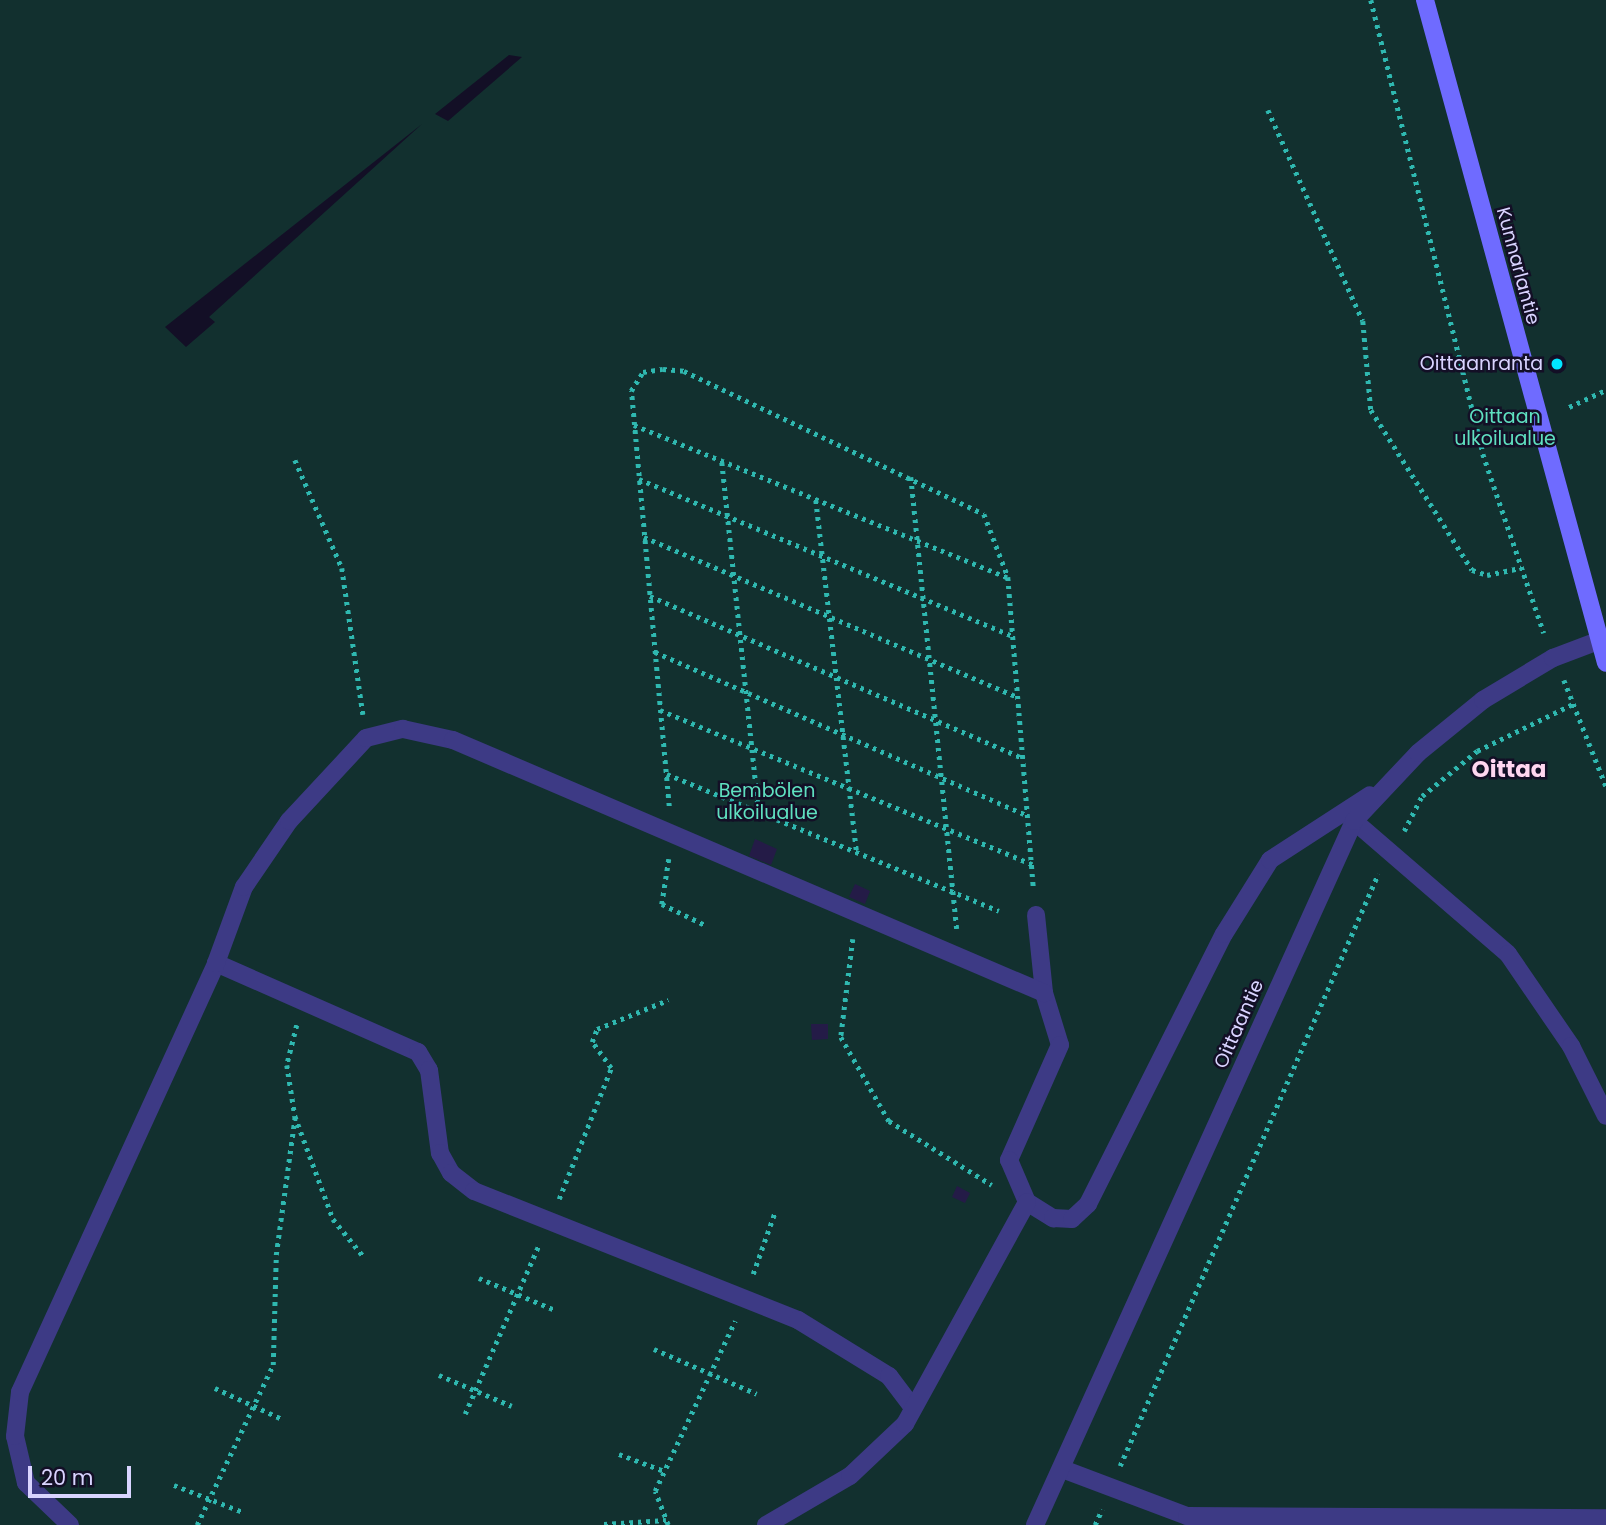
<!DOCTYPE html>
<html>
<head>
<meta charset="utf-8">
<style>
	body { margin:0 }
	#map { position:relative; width:1606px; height:1525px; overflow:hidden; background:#130f26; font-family:Poppins,sans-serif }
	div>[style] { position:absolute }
	.green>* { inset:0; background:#12302f }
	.building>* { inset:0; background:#241b47 }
	.path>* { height:4.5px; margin-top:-2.25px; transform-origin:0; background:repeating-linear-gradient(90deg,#2fb8b0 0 3.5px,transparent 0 8.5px) }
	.lane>* { height:18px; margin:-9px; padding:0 9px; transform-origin:9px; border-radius:9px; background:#3d3a85 }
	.street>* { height:18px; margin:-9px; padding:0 9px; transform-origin:9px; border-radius:9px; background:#3d3a85 }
	.secondary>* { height:18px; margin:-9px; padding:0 9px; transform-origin:9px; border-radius:9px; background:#6f6bff }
	.dots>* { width:19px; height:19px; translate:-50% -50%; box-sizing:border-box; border:4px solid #130f26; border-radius:50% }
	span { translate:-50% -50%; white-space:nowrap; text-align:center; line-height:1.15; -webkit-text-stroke:5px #130f26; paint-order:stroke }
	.street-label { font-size:19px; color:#d9d4ff }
	.poi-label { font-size:19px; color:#d9d4ff }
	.right { translate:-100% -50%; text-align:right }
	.park-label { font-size:19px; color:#5fe0c0 }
	.quarter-label { font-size:23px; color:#ffd6f0; font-weight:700 }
	.scale { position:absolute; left:28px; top:1466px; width:103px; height:32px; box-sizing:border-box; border:4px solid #d9d4ff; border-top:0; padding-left:9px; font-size:21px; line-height:24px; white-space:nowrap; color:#d9d4ff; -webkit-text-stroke:5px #130f26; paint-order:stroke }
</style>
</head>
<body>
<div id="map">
	<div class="green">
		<i style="clip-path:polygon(evenodd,0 0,1606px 0,1606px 1525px,0 1525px,0 0,509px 55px,522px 57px,448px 121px,435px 114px,509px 55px,0 0,422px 124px,209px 317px,215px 322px,186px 347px,165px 327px,422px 124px)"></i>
	</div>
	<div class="building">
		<i style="clip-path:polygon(755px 839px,777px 849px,771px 865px,749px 856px)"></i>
		<i style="clip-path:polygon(855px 884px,870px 891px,865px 904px,849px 897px)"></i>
		<i style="clip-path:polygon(811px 1024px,828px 1024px,828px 1039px,812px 1040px)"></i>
		<i style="clip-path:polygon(957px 1186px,970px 1193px,965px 1203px,952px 1197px)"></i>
	</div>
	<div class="path">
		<i style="left:1371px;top:0;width:468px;rotate:76.1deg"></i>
		<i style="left:1483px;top:454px;width:189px;rotate:71.2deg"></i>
		<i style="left:1268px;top:110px;width:231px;rotate:65.8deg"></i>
		<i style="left:1363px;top:321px;width:89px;rotate:84.9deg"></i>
		<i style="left:1371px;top:410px;width:189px;rotate:57.7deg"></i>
		<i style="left:1472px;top:570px;width:16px;rotate:18deg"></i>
		<i style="left:1487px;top:575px;width:35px;rotate:-12deg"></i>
		<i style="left:1569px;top:407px;width:41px;rotate:-24.7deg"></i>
		<i style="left:634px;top:425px;width:403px;rotate:22.2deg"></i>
		<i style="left:295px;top:460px;width:118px;rotate:66.5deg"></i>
		<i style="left:342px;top:568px;width:148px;rotate:81.8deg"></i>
		<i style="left:722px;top:462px;width:352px;rotate:84deg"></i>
		<i style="left:911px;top:477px;width:454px;rotate:84.2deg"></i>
		<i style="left:639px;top:479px;width:406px;rotate:22.8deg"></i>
		<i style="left:816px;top:500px;width:355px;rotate:83.4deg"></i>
		<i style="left:644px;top:537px;width:407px;rotate:23.2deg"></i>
		<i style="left:650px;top:596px;width:407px;rotate:23.5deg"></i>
		<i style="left:655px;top:652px;width:407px;rotate:23.7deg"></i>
		<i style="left:1564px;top:680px;width:114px;rotate:68.4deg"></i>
		<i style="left:660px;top:710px;width:403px;rotate:22.5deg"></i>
		<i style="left:667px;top:774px;width:359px;rotate:22.4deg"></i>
		<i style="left:669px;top:806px;width:417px;rotate:-95.2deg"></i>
		<i style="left:631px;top:391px;width:22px;rotate:-58deg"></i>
		<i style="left:643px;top:372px;width:20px;rotate:-9deg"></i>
		<i style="left:663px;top:369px;width:21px;rotate:5deg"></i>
		<i style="left:684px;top:371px;width:332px;rotate:25.5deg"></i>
		<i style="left:984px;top:514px;width:67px;rotate:69.1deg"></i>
		<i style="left:1008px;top:577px;width:314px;rotate:85.3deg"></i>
		<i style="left:1404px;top:831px;width:39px;rotate:-63deg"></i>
		<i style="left:1422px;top:796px;width:71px;rotate:-39.3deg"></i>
		<i style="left:1477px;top:751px;width:109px;rotate:-26.1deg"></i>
		<i style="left:669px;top:859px;width:46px;rotate:98.8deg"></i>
		<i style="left:662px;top:904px;width:48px;rotate:26deg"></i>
		<i style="left:853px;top:939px;width:99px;rotate:97deg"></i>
		<i style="left:841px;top:1037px;width:97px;rotate:60.3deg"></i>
		<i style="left:889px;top:1121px;width:121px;rotate:31.9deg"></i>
		<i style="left:297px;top:1025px;width:41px;rotate:104deg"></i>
		<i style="left:287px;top:1065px;width:52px;rotate:81.1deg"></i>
		<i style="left:295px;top:1116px;width:110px;rotate:69.7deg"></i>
		<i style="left:333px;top:1219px;width:49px;rotate:50.8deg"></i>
		<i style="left:559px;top:1199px;width:141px;rotate:-68.3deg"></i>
		<i style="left:611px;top:1068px;width:32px;rotate:-126deg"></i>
		<i style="left:592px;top:1042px;width:14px;rotate:-69deg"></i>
		<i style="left:597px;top:1029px;width:77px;rotate:-22.2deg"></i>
		<i style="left:753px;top:1274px;width:66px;rotate:-70.5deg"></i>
		<i style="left:479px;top:1278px;width:82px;rotate:22.8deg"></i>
		<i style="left:654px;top:1349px;width:112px;rotate:23.6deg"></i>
		<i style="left:439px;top:1375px;width:79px;rotate:23deg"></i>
		<i style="left:215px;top:1388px;width:74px;rotate:24.8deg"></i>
		<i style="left:465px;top:1414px;width:184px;rotate:-66.4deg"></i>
		<i style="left:619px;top:1454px;width:48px;rotate:20.7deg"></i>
		<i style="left:1120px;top:1466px;width:646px;rotate:-66.45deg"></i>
		<i style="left:174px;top:1485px;width:74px;rotate:21.4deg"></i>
		<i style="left:604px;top:1524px;width:62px;rotate:-3.7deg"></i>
		<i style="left:197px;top:1525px;width:177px;rotate:-64.6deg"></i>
		<i style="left:273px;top:1365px;width:110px;rotate:-88.4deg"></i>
		<i style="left:276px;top:1255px;width:140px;rotate:-82.2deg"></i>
		<i style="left:668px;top:1525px;width:36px;rotate:-111deg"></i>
		<i style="left:655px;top:1491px;width:188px;rotate:-64.8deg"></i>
		<i style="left:1095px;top:1525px;width:17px;rotate:-66deg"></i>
	</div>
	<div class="lane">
		<i style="left:1354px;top:821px;width:203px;rotate:40.8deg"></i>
		<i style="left:1508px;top:954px;width:112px;rotate:55.6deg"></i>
		<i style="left:1571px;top:1046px;width:78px;rotate:63.4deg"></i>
		<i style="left:1065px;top:1470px;width:130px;rotate:20.7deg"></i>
		<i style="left:1187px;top:1516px;width:419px;rotate:0.3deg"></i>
	</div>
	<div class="street">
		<i style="left:1036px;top:915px;width:78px;rotate:84.1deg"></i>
		<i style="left:1044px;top:993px;width:54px;rotate:72.9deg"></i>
		<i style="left:1060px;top:1045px;width:126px;rotate:113.9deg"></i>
		<i style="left:1009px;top:1160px;width:46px;rotate:66.8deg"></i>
		<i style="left:1027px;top:1202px;width:31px;rotate:32deg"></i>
		<i style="left:1053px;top:1218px;width:19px;rotate:3deg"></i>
		<i style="left:1072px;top:1219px;width:22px;rotate:-43deg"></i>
		<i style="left:1088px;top:1204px;width:302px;rotate:-63.3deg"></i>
		<i style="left:1224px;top:934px;width:87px;rotate:-58.1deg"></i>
		<i style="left:1270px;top:860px;width:119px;rotate:-33deg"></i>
		<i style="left:216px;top:963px;width:221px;rotate:23.8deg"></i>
		<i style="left:418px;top:1052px;width:21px;rotate:59deg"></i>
		<i style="left:429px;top:1070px;width:84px;rotate:82.5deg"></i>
		<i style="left:440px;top:1153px;width:23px;rotate:61deg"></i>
		<i style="left:451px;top:1173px;width:29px;rotate:38deg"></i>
		<i style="left:474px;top:1191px;width:349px;rotate:21.7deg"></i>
		<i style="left:798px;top:1320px;width:107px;rotate:31.6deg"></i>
		<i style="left:889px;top:1376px;width:40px;rotate:53deg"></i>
		<i style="left:70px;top:1525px;width:61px;rotate:-136.3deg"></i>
		<i style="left:26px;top:1483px;width:48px;rotate:-103.2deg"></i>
		<i style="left:15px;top:1436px;width:44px;rotate:-83.5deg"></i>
		<i style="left:20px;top:1392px;width:472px;rotate:-65.4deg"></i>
		<i style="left:216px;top:963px;width:81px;rotate:-69.8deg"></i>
		<i style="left:244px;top:887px;width:80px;rotate:-55.7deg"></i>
		<i style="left:289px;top:821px;width:113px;rotate:-47.1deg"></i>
		<i style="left:366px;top:738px;width:38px;rotate:-14deg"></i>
		<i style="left:403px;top:729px;width:51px;rotate:12.4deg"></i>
		<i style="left:453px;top:740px;width:643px;rotate:23.18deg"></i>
		<i style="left:766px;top:1525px;width:97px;rotate:-30.3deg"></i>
		<i style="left:850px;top:1476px;width:76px;rotate:-43.4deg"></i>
		<i style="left:905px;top:1424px;width:253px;rotate:-61.2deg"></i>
		<i style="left:1035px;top:1525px;width:773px;rotate:-65.62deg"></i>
		<i style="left:1354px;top:821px;width:93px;rotate:-46.7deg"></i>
		<i style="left:1418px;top:753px;width:84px;rotate:-39.2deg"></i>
		<i style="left:1483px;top:700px;width:82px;rotate:-31deg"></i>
		<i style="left:1553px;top:658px;width:48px;rotate:-20.7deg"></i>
	</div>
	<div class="secondary">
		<i style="left:1425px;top:0;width:687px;rotate:74.73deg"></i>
	</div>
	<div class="dots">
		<i style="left:1557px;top:364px;background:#00e5ff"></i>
	</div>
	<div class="street-label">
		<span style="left:1518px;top:266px;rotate:75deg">Kunnarlantie</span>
		<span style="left:1239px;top:1024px;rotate:-66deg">Oittaantie</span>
	</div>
	<div class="poi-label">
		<span class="right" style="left:1543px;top:364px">Oittaanranta</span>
	</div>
	<div class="park-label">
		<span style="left:1505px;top:428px">Oittaan<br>ulkoilualue</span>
		<span style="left:767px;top:802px">Bembölen<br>ulkoilualue</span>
	</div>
	<div class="quarter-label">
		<span style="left:1509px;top:769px">Oittaa</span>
	</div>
	<div class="scale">20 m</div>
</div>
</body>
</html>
